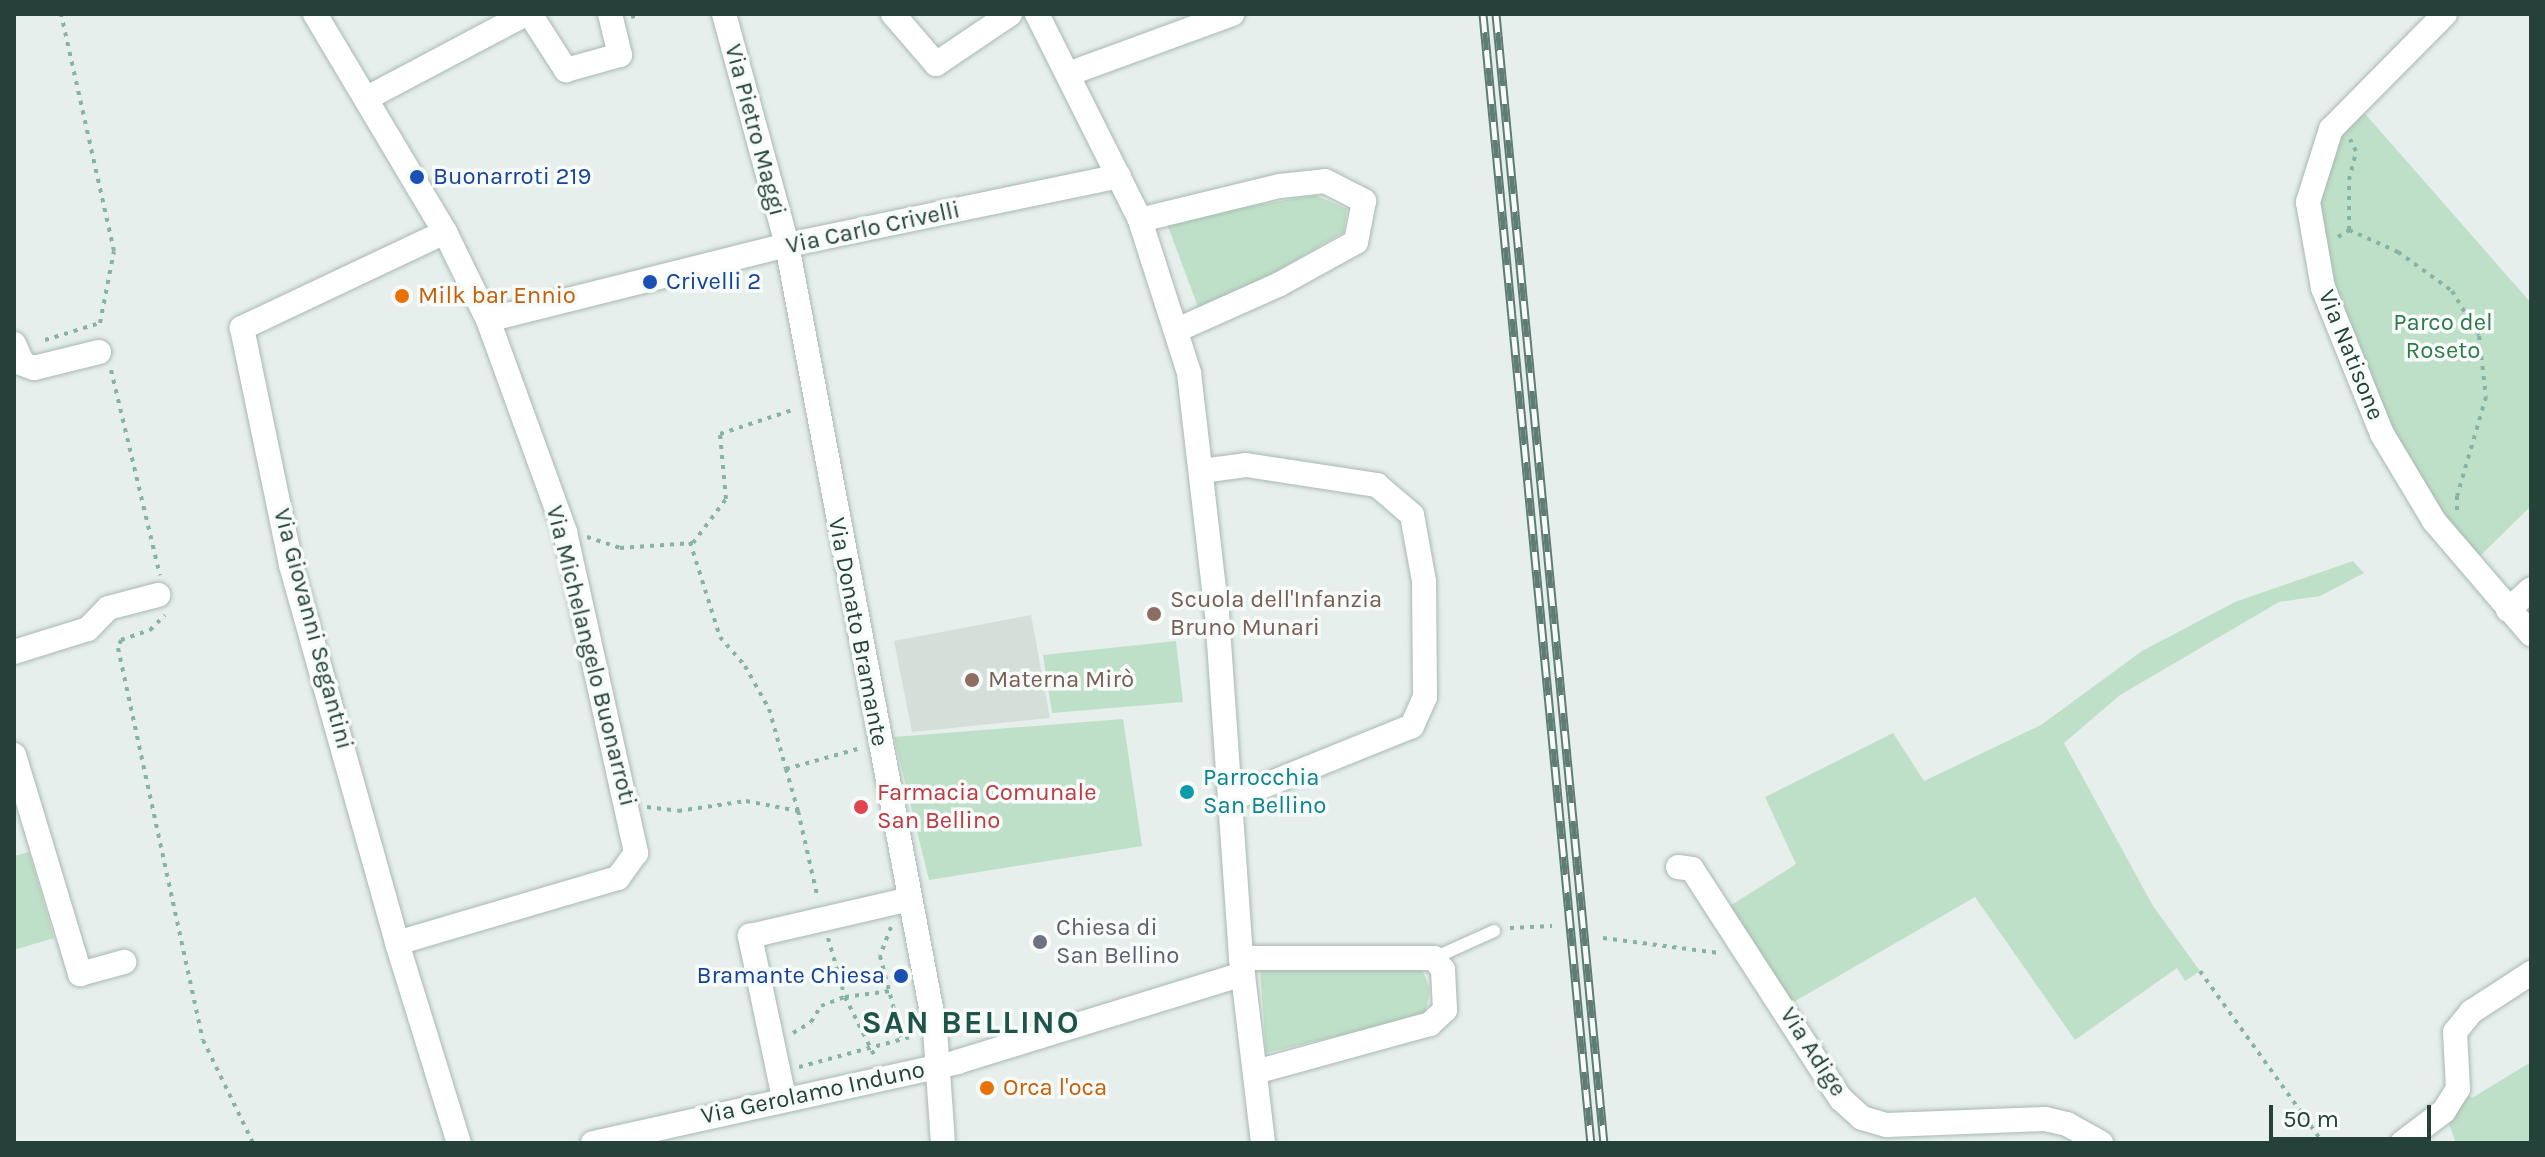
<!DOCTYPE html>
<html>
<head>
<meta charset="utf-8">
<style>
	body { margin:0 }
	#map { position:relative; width:2545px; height:1157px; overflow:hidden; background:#e6efeb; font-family:Karla,sans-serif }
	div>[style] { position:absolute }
	.built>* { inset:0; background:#d4dfda }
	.green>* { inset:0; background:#bfe0c8 }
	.path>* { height:4px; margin-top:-2px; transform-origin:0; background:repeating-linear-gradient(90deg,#86b3a5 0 4px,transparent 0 10px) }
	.roads { filter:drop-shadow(0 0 2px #a8b8b2) drop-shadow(0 0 2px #a8b8b2) }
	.lane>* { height:12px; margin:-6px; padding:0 6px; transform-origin:6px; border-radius:6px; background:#fff }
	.street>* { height:24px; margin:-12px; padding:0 12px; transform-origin:12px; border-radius:12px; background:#fff }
	.rail>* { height:9px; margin-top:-4.5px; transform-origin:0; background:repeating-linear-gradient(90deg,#f7fbf9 0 18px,#5f7d75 0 36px); box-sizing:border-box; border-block:2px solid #5f7d75 }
	.dots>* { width:22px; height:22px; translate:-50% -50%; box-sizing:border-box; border:4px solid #f7fbf9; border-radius:50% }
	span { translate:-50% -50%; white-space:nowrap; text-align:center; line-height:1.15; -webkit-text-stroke:7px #f7fbf9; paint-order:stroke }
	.street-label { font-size:24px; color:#24423a }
	.transit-label { font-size:24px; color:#164399 }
	.left { translate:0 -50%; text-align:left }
	.right { translate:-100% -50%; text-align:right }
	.food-label { font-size:24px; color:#c56008 }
	.park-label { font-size:24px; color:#2d7a4b }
	.education-label { font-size:24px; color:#785e54 }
	.culture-label { font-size:24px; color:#0d838f }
	.health-label { font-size:24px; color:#be3a42 }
	.worship-label { font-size:24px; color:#5b616d }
	.district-label { font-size:32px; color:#1f5548; font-weight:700; letter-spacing:2px }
	.frame { position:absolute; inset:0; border:16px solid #24423a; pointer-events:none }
	.scale { position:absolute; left:2269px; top:1105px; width:162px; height:36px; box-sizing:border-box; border:4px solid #24423a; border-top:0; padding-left:10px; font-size:24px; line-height:28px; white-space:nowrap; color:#24423a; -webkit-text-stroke:6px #f7fbf9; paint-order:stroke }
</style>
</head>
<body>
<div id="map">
	<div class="built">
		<i style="clip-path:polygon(1031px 615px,1050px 718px,912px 732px,894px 641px)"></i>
	</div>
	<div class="green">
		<i style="clip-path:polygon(2353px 100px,2531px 303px,2531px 506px,2475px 561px,2386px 431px,2327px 286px,2313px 202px)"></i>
		<i style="clip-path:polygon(1315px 195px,1347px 209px,1344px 232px,1201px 315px,1166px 221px)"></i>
		<i style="clip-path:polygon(2353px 561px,2364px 573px,2320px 596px,2279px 602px,2120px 695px,2064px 743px,2153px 906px,2200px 971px,2185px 981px,2177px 968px,2075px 1040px,1975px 897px,1785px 1007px,1730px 906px,1796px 864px,1765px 797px,1893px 733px,1924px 781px,2041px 725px,2142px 651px,2235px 602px)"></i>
		<i style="clip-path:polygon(1176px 641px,1183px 702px,1052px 713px,1043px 655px)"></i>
		<i style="clip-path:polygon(1123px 719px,1142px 846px,929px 880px,894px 737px)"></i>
		<i style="clip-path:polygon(29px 852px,54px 938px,14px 950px,14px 856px)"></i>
		<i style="clip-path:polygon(1421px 966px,1430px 990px,1425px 1015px,1266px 1053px,1260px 969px)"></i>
		<i style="clip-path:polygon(2531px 1062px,2531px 1143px,2456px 1143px,2444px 1111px,2458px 1089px,2472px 1098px)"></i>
	</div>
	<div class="path">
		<i style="left:631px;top:17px;width:11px;rotate:-15deg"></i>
		<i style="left:2349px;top:230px;width:50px;rotate:-90deg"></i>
		<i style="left:2349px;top:180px;width:30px;rotate:-76deg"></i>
		<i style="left:2356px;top:151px;width:13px;rotate:-117deg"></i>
		<i style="left:2338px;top:237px;width:13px;rotate:-32deg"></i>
		<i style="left:2349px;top:230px;width:54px;rotate:24.2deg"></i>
		<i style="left:2398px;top:252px;width:67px;rotate:35.8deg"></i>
		<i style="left:2452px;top:291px;width:52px;rotate:59deg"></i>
		<i style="left:2479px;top:336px;width:61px;rotate:83.5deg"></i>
		<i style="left:2486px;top:397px;width:103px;rotate:106.3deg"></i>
		<i style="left:2457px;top:496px;width:17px;rotate:90deg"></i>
		<i style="left:45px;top:340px;width:58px;rotate:-17.2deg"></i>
		<i style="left:100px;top:323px;width:73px;rotate:-79deg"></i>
		<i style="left:114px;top:251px;width:243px;rotate:-102.6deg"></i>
		<i style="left:111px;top:370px;width:211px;rotate:76.6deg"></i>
		<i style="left:587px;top:537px;width:35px;rotate:18deg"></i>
		<i style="left:620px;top:548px;width:73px;rotate:-3.9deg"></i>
		<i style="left:693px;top:543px;width:55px;rotate:-53.1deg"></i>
		<i style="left:726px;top:499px;width:65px;rotate:-95.3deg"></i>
		<i style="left:720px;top:434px;width:79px;rotate:-18.4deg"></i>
		<i style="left:690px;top:542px;width:100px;rotate:72.5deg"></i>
		<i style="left:720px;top:637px;width:38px;rotate:49deg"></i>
		<i style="left:745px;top:666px;width:49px;rotate:60.8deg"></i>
		<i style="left:769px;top:709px;width:62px;rotate:74.2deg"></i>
		<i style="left:121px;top:640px;width:9px;rotate:111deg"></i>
		<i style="left:118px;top:648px;width:401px;rotate:77.8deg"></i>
		<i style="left:203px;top:1040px;width:114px;rotate:64.1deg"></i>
		<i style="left:121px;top:640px;width:31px;rotate:-19deg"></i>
		<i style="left:150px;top:630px;width:21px;rotate:-45deg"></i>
		<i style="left:647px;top:807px;width:31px;rotate:7deg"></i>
		<i style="left:678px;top:811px;width:69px;rotate:-8.4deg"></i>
		<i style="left:746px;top:801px;width:53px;rotate:10.9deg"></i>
		<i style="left:798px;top:811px;width:90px;rotate:77.2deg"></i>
		<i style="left:798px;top:811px;width:44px;rotate:-105.9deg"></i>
		<i style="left:786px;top:769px;width:78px;rotate:-15.6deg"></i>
		<i style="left:891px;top:927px;width:31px;rotate:111deg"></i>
		<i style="left:880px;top:956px;width:87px;rotate:75.3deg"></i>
		<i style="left:1510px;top:928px;width:42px;rotate:-2.7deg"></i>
		<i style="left:828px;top:938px;width:61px;rotate:73.9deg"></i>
		<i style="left:845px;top:997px;width:45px;rotate:-7.6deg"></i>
		<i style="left:1603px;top:938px;width:117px;rotate:7.4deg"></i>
		<i style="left:2200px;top:971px;width:211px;rotate:54.4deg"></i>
		<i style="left:793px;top:1033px;width:21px;rotate:-31deg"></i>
		<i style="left:811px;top:1022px;width:19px;rotate:-58deg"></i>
		<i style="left:821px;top:1006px;width:26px;rotate:-21deg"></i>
		<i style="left:845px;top:997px;width:69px;rotate:63.4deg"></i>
		<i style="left:799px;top:1067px;width:119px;rotate:-15.1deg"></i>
	</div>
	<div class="roads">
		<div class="lane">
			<i style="left:1434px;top:958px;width:66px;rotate:-24.2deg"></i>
		</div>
		<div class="street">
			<i style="left:315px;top:14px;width:254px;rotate:59.2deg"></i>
			<i style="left:445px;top:232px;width:98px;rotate:64deg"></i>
			<i style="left:488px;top:320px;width:226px;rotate:70deg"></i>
			<i style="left:565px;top:532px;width:329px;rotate:77.5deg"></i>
			<i style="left:636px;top:853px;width:31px;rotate:126deg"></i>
			<i style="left:618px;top:878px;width:230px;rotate:163.6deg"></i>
			<i style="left:530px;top:14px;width:67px;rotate:57.3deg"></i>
			<i style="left:566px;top:70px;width:56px;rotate:-15.5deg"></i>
			<i style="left:620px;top:55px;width:42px;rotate:-103.7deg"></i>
			<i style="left:724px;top:14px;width:239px;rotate:74.7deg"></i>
			<i style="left:787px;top:245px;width:798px;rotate:79.31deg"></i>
			<i style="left:935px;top:1029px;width:114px;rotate:86deg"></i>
			<i style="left:893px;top:14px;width:66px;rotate:49.3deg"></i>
			<i style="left:936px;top:64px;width:89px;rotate:-34deg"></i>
			<i style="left:1037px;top:14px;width:230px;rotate:63.4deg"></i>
			<i style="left:1140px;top:220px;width:161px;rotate:72.2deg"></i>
			<i style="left:1189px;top:373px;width:243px;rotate:83.4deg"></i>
			<i style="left:1217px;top:614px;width:345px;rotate:86deg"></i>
			<i style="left:1241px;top:958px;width:186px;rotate:83.2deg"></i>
			<i style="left:2445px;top:14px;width:162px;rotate:134.7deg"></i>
			<i style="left:2331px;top:129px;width:77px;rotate:107.5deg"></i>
			<i style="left:2308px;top:202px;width:87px;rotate:80.1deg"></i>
			<i style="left:2323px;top:288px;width:157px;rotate:68deg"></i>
			<i style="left:2382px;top:434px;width:101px;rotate:59.1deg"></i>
			<i style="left:2434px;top:521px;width:149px;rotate:49.4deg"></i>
			<i style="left:1068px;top:74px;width:175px;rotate:-20.1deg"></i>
			<i style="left:369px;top:97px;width:178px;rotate:-27.9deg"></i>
			<i style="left:1140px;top:220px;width:144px;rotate:-13.7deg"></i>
			<i style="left:1280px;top:186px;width:45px;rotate:-6.3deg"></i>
			<i style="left:1325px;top:181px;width:44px;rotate:27.1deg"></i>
			<i style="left:1364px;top:201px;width:42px;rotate:101deg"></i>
			<i style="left:1356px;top:242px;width:87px;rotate:151.1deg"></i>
			<i style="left:1280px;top:284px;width:113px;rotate:155.9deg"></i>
			<i style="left:445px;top:232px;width:225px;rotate:154.7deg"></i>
			<i style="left:242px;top:328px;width:242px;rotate:78.3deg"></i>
			<i style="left:291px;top:565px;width:393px;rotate:74.3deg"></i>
			<i style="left:397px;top:943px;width:209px;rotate:72.8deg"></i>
			<i style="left:488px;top:320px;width:308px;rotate:-14.1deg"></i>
			<i style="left:787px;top:245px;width:339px;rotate:-11.7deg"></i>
			<i style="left:14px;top:344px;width:22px;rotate:66deg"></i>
			<i style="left:23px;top:364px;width:12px;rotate:20deg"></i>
			<i style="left:34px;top:368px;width:67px;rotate:-13.8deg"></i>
			<i style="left:1202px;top:471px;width:44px;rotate:-7.8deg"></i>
			<i style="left:1246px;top:465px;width:133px;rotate:8.7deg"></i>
			<i style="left:1377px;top:485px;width:46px;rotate:40.6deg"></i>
			<i style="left:1412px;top:515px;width:67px;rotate:79.7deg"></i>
			<i style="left:1424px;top:581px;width:116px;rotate:89.5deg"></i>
			<i style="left:1425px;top:697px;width:32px;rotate:114deg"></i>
			<i style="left:1412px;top:726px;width:195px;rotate:158deg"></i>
			<i style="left:2508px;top:610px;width:31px;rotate:-42deg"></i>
			<i style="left:14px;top:652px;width:77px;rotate:-17.3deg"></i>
			<i style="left:88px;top:629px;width:29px;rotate:-46deg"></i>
			<i style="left:108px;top:608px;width:52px;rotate:-14.6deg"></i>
			<i style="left:14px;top:755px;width:229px;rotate:73.2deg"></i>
			<i style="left:80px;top:974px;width:46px;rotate:-15.3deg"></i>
			<i style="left:1678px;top:867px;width:14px;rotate:8deg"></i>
			<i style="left:1692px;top:869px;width:274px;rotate:57.1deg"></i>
			<i style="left:1841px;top:1099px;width:28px;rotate:42deg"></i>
			<i style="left:1862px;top:1118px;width:26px;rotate:16deg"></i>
			<i style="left:1887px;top:1125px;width:158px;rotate:-2.2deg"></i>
			<i style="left:2045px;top:1119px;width:23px;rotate:13deg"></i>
			<i style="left:2067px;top:1124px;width:39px;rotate:29deg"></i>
			<i style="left:1241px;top:958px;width:193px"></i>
			<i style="left:1434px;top:958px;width:15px;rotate:53deg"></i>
			<i style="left:1443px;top:970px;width:40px;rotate:87.1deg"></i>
			<i style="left:1445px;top:1010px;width:21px;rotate:137deg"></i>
			<i style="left:1430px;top:1024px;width:180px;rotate:164.6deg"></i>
			<i style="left:784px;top:1098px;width:166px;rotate:-101.9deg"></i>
			<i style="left:750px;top:936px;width:164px;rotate:-13deg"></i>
			<i style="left:593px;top:1143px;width:373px;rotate:-12.5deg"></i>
			<i style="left:957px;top:1062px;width:299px;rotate:-17.1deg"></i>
			<i style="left:2402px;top:1143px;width:53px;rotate:-37.3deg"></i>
			<i style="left:2444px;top:1111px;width:26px;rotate:-58deg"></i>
			<i style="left:2458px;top:1089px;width:57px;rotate:-93deg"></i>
			<i style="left:2455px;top:1032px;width:26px;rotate:-51deg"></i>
			<i style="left:2471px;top:1012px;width:72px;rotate:-33deg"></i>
		</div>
	</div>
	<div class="rail">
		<i style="left:1483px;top:14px;width:1134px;rotate:84.54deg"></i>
		<i style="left:1496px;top:14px;width:1134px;rotate:84.54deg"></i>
	</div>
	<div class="dots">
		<i style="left:417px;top:177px;background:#1a4fb4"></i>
		<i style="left:650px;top:282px;background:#1a4fb4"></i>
		<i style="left:402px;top:296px;background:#e8710a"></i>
		<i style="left:1154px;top:614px;background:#8d6e63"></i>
		<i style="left:972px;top:680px;background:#8d6e63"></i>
		<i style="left:1187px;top:792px;background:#0f9aa8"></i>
		<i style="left:861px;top:807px;background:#e0444e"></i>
		<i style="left:1040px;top:942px;background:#6b7280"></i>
		<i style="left:901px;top:976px;background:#1a4fb4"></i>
		<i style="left:987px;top:1088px;background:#e8710a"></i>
	</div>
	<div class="street-label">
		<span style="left:755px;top:130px;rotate:75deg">Via Pietro Maggi</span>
		<span style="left:873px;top:228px;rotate:-12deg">Via Carlo Crivelli</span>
		<span style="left:2351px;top:355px;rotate:68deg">Via Natisone</span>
		<span style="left:313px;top:629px;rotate:75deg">Via Giovanni Segantini</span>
		<span style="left:858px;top:632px;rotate:79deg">Via Donato Bramante</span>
		<span style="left:591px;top:656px;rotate:76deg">Via Michelangelo Buonarroti</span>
		<span style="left:1813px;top:1052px;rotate:57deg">Via Adige</span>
		<span style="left:813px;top:1093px;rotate:-12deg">Via Gerolamo Induno</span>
	</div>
	<div class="transit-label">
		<span class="left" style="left:433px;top:177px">Buonarroti 219</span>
		<span class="left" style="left:666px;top:282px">Crivelli 2</span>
		<span class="right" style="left:885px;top:976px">Bramante Chiesa</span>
	</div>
	<div class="food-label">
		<span class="left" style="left:418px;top:296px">Milk bar Ennio</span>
		<span class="left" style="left:1003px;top:1088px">Orca l'oca</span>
	</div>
	<div class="park-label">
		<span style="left:2443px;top:337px">Parco del<br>Roseto</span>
	</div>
	<div class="education-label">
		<span class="left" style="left:1170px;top:614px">Scuola dell'Infanzia<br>Bruno Munari</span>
		<span class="left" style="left:988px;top:680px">Materna Mirò</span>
	</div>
	<div class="culture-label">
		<span class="left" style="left:1203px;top:792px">Parrocchia<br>San Bellino</span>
	</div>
	<div class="health-label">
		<span class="left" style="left:877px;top:807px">Farmacia Comunale<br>San Bellino</span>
	</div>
	<div class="worship-label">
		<span class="left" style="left:1056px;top:942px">Chiesa di<br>San Bellino</span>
	</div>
	<div class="district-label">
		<span style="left:971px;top:1023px">SAN BELLINO</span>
	</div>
	<div class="frame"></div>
	<div class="scale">50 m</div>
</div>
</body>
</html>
